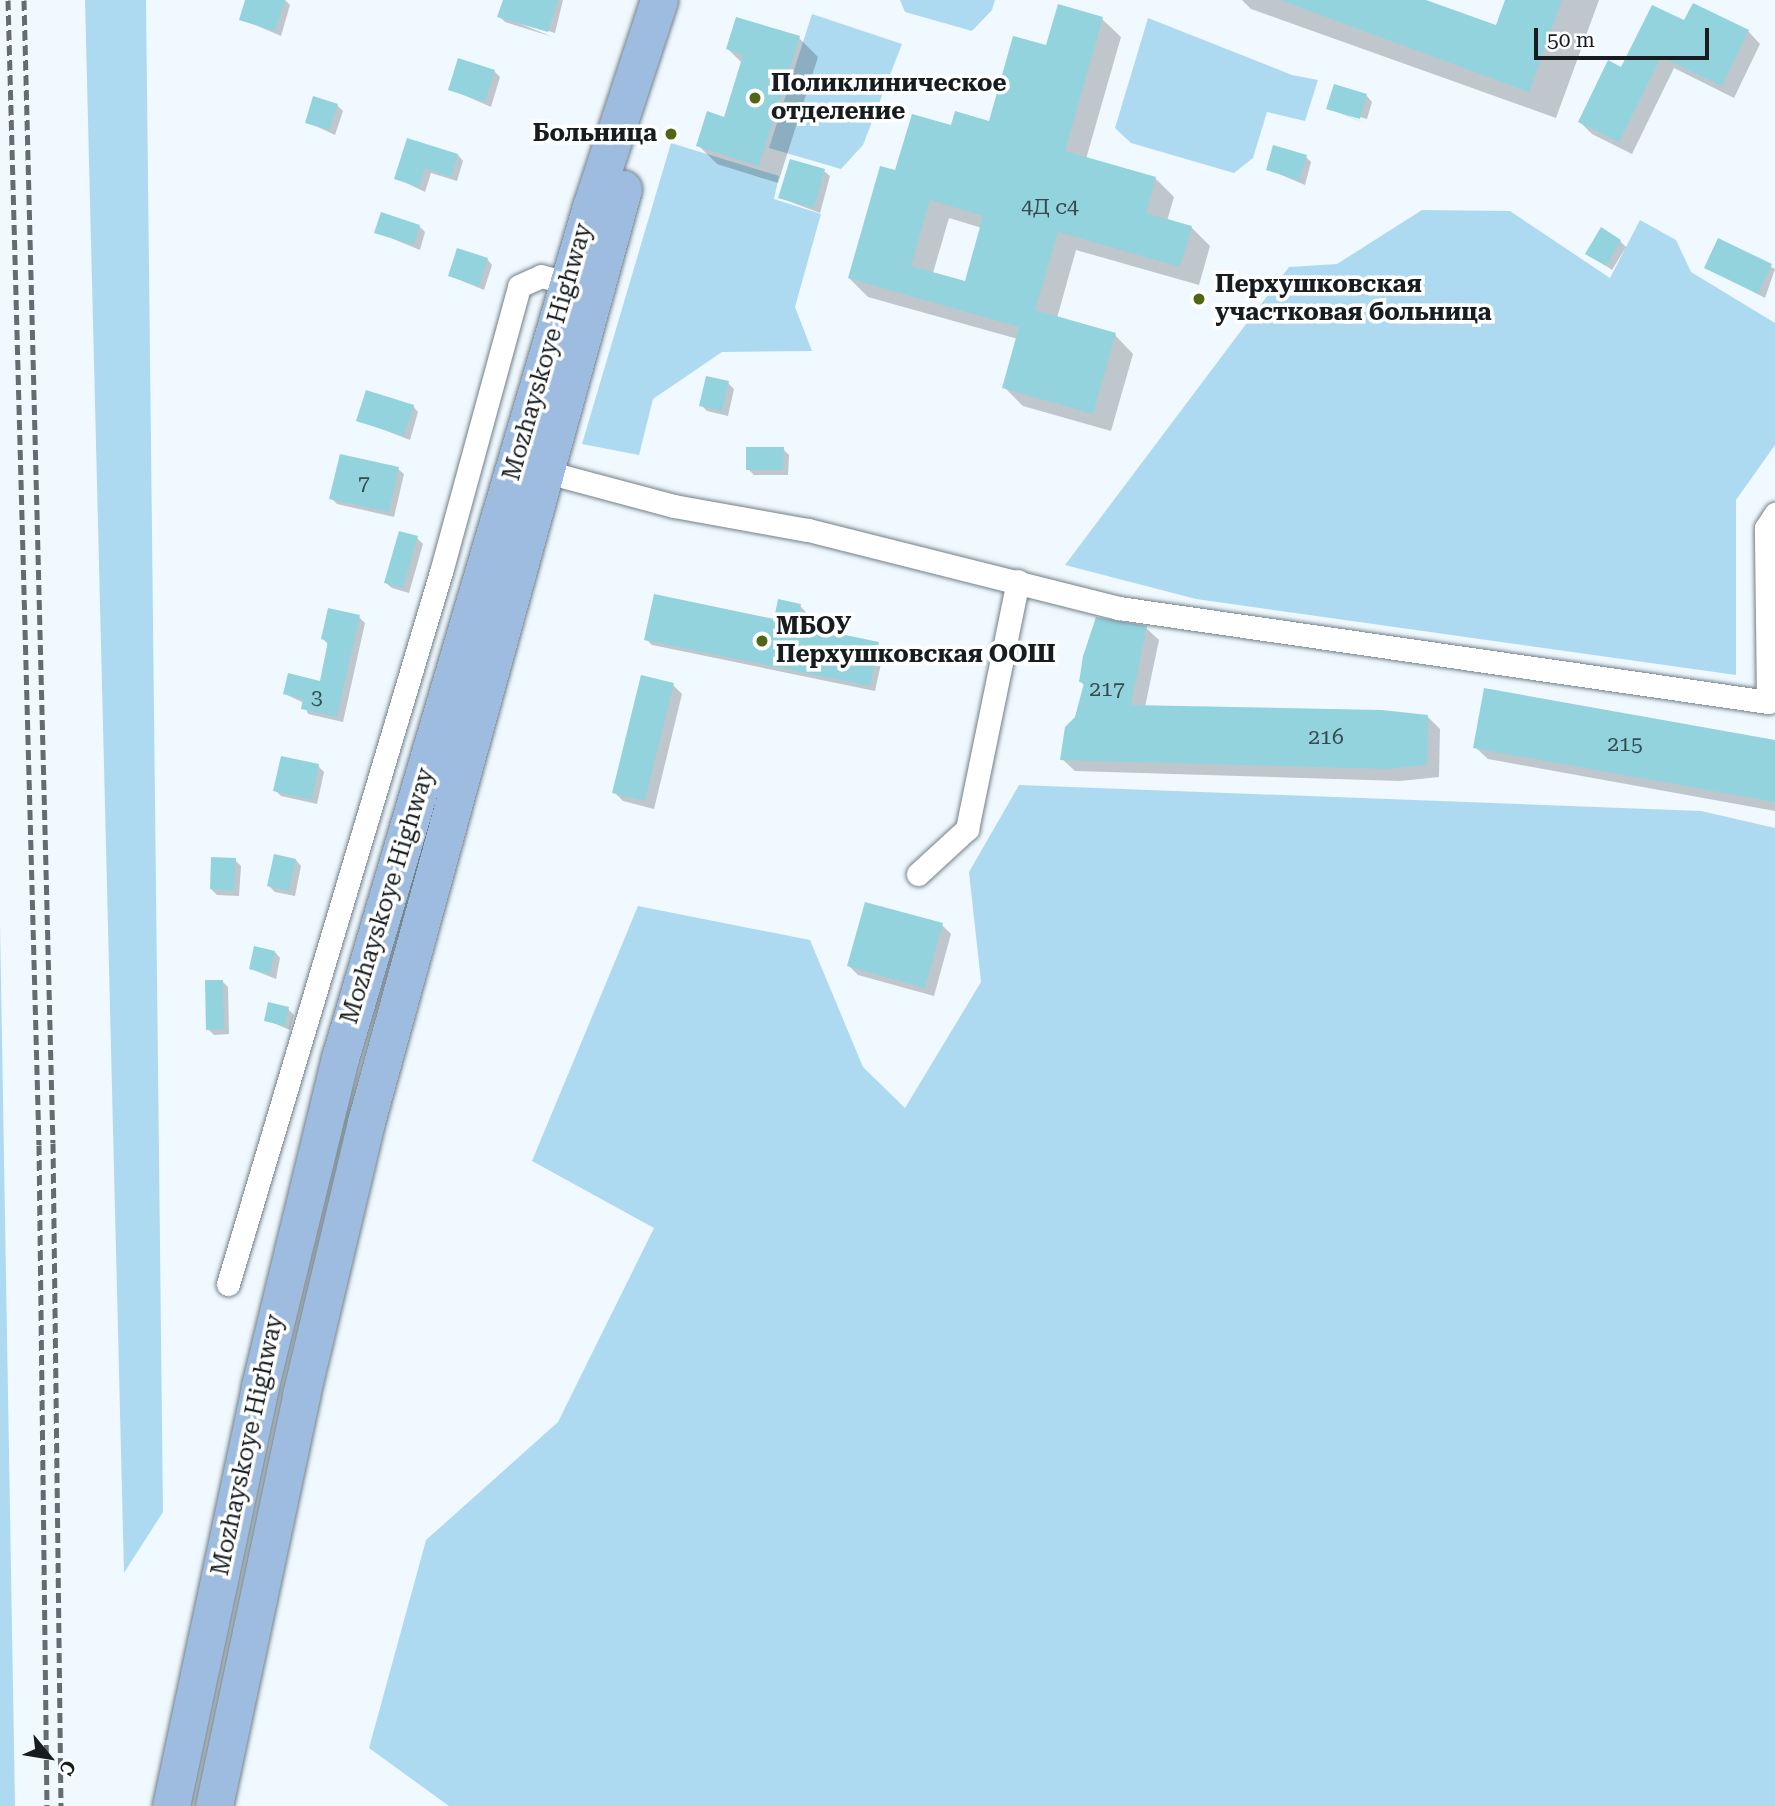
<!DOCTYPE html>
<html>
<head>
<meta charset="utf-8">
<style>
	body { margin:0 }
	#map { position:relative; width:1775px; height:1806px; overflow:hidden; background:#f0f9ff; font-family:"Roboto Serif",serif }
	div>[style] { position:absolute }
	.green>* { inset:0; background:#aedaf1 }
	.shadow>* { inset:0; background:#0003 }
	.building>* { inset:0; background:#93d3de }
	.roads { filter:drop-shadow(0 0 2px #717f87) drop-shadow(0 0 2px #717f87) }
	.minor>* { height:23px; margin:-11.5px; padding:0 11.5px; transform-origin:11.5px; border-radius:11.5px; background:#fff }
	.primary>* { height:37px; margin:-18.5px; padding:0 18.5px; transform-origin:18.5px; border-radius:18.5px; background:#9dbcdf }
	.rail>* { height:5px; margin-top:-2.5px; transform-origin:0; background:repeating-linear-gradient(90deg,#656c70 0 10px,transparent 0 15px) }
	.dots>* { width:19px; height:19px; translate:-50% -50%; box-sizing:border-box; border:4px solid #fff; border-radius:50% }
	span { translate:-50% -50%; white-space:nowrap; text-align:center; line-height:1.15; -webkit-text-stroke:7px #fff; paint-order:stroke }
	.number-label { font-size:21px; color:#354a4f }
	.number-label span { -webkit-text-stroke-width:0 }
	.poi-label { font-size:24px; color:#161c1f; font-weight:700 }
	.left { translate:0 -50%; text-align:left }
	.right { translate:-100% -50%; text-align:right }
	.street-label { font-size:24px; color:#161c1f }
	.north { position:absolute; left:14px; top:1722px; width:70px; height:70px; -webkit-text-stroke:5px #fff; paint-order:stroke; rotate:120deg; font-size:19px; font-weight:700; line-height:28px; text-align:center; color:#161c1f }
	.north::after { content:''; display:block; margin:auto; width:24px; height:32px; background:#161c1f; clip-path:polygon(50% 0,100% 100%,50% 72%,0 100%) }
	.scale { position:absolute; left:1534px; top:28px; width:175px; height:32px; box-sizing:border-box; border:4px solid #161c1f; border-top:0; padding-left:9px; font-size:21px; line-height:24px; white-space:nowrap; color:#161c1f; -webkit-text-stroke:5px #fff; paint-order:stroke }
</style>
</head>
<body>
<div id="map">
	<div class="green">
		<i style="clip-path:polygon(85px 0,146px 0,163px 1512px,124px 1573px)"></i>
		<i style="clip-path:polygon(900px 0,995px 0,992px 10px,972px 31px,905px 12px)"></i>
		<i style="clip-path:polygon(812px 14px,902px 44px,863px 145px,841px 169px,769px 148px)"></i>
		<i style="clip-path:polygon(1148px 18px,1292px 75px,1318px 80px,1305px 121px,1267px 112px,1253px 158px,1234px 173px,1131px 143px,1115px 128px)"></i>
		<i style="clip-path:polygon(671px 143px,779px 176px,774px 199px,821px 214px,795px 307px,812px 351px,722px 352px,653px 399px,639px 455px,582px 444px)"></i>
		<i style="clip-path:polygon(1422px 210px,1510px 211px,1610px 278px,1640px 220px,1676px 240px,1691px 272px,1775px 323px,1775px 445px,1736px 500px,1736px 675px,1196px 599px,1065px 565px,1289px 267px,1337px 264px)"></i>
		<i style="clip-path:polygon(1019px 785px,1701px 811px,1775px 828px,1775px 1806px,449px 1806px,369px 1748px,426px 1540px,558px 1422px,654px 1228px,532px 1161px,638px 906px,810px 940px,863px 1067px,905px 1108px,981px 982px,969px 872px)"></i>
		<i style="clip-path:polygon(0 922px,15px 1806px,0 1806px)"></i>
	</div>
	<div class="shadow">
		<i style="clip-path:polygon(247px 0,285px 0,290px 5px,281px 36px,241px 19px)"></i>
		<i style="clip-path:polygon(505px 0,563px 0,555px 33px,504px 17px,553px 37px,505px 22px,499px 16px)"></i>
		<i style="clip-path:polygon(1242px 0,1421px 0,1497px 27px,1507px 0,1599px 0,1556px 118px,1251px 9px)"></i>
		<i style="clip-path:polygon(evenodd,1102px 19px,1121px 37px,1086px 159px,1155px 178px,1174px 197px,1167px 221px,1191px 227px,1210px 246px,1199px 285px,1076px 250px,1057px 318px,1115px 335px,1133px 354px,1111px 431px,1023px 406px,1004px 387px,1018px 339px,868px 297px,849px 278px,897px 173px,952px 127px,990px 123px,1047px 48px,1102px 19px,949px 218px,982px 228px,966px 283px,933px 273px,949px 218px)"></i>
		<i style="clip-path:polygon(1685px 23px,1748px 31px,1760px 44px,1734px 98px,1674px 68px,1632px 154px,1592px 134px,1580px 122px,1622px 69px)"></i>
		<i style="clip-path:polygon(799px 38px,818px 57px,778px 183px,717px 164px,698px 145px,725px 119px,742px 63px,728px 49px)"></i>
		<i style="clip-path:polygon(494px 71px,500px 77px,491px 107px,450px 89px)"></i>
		<i style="clip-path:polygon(1367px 96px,1372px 102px,1367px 119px,1333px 109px,1366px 124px,1328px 108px)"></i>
		<i style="clip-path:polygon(337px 105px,343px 111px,335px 135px,307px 122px)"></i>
		<i style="clip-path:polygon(458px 155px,463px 161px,457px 181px,431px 173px,425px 192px,396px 178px)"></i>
		<i style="clip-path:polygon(1306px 157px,1311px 162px,1305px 185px,1267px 169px)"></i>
		<i style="clip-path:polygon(824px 171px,830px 176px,820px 213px,780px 198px)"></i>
		<i style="clip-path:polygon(419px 226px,425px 232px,420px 250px,376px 232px)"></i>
		<i style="clip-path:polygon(1719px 240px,1775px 269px,1765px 298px,1706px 267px)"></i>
		<i style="clip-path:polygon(1620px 241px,1626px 247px,1612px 270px,1588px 253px)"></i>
		<i style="clip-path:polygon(487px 259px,492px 265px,484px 290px,450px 276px)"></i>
		<i style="clip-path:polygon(728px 383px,734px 389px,728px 416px,707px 411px,701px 405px)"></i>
		<i style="clip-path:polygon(413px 406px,418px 412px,410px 440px,358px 420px)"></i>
		<i style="clip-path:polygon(783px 449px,789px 455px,788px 475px,754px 475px,748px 469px)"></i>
		<i style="clip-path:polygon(398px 469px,404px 474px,394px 517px,337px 504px,331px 498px)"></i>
		<i style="clip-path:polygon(417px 538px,423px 544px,409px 593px,392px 588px,386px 583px)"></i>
		<i style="clip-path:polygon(800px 606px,806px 612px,803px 628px,878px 644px,884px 650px,875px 691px,652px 645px,646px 639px,775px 621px)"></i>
		<i style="clip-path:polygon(359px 617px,365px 623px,343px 722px,308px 714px,304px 703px,285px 694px,321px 683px,329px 645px,323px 639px)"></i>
		<i style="clip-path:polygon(1146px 628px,1159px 640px,1145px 707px,1427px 716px,1440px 729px,1439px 777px,1400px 781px,1075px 771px,1062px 759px,1085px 686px,1081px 682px)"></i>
		<i style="clip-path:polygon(673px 685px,682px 694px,654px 809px,623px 801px,614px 792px)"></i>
		<i style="clip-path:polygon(1775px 741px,1775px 811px,1488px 759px,1475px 747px)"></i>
		<i style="clip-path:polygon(318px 766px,324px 772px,317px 804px,281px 796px,275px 790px)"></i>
		<i style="clip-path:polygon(235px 860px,241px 866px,239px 896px,217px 895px,211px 889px)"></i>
		<i style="clip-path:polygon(296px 860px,301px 866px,295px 896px,275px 892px,269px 886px)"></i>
		<i style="clip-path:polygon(942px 925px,951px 934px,934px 996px,858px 975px,849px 966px)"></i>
		<i style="clip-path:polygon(275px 952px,280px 958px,276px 979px,251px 969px)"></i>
		<i style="clip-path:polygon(222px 981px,228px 987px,229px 1034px,214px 1035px,208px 1029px)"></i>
		<i style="clip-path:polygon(288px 1009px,294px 1015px,290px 1030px,266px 1020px)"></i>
	</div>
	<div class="building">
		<i style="clip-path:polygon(245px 0,285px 0,275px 31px,239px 20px)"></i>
		<i style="clip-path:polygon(503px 0,558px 0,548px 32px,497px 17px)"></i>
		<i style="clip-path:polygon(1280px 0,1426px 0,1496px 25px,1505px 0,1562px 0,1529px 92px)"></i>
		<i style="clip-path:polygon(1693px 3px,1749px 30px,1722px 86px,1661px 57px,1619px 142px,1578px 122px,1608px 60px,1621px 67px,1652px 5px,1684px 20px)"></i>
		<i style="clip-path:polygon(evenodd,1058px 4px,1103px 17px,1065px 151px,1156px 177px,1146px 213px,1192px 226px,1180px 267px,1058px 232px,1035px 310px,1116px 333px,1093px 414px,1002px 388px,1019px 327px,848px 278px,880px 166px,895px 170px,912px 114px,951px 125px,955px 111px,989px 121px,1013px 36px,1046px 45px,1058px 4px,930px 200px,983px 216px,965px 281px,911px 266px,930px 200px)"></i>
		<i style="clip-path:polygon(736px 17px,800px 36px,759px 166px,696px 146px,707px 111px,724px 117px,743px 55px,726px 49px)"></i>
		<i style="clip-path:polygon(458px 58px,495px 70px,485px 102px,448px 90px)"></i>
		<i style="clip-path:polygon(1334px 84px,1367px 94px,1360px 119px,1326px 109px)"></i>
		<i style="clip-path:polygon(313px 96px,338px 104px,329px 130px,305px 123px)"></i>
		<i style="clip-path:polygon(407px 138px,458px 154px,451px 177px,425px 168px,419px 187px,394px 179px)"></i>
		<i style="clip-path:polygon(1273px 145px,1307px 155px,1299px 180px,1266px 170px)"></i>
		<i style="clip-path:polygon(790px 159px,825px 169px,814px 208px,778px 198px)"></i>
		<i style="clip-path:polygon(381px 212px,420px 225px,414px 245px,374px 233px)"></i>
		<i style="clip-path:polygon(1601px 227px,1621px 240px,1606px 266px,1585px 254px)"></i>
		<i style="clip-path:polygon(1718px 238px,1772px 264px,1758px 294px,1704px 268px)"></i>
		<i style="clip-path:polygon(457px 248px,488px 258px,479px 286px,448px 276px)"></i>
		<i style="clip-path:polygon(706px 376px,729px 381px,722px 411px,699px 406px)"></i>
		<i style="clip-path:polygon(366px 390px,414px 405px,404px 436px,356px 421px)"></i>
		<i style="clip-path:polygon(746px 447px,784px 447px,783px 470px,746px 470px)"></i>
		<i style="clip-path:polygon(340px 454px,399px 467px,389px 512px,329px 499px)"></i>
		<i style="clip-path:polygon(399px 531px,418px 536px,403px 588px,384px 583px)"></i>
		<i style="clip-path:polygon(654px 594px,774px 619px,778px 599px,801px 604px,797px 625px,879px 642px,870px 686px,644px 640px)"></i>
		<i style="clip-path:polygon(328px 608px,360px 615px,337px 717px,301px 709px,303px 699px,283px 694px,288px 673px,320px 681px,328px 641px,321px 639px)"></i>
		<i style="clip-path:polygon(1096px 617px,1147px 626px,1131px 705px,1382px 710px,1428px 715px,1427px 765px,1387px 769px,1060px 760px,1065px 727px,1075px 717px,1084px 683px,1079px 682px,1083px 656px)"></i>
		<i style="clip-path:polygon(641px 675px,674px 683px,645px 801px,612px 793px)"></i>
		<i style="clip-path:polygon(1484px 688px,1775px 740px,1775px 802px,1473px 748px)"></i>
		<i style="clip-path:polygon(281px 756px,319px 764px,312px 800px,273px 791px)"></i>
		<i style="clip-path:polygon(274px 854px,296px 859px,289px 891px,267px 886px)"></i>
		<i style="clip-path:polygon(211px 857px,236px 858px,234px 891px,210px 889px)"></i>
		<i style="clip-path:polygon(865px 902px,943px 923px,925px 988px,847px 966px)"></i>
		<i style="clip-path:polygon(254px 946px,275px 951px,270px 974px,249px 969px)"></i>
		<i style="clip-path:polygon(205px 980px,223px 980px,224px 1029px,206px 1030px)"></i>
		<i style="clip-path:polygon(268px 1002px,289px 1007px,285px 1026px,264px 1021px)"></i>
	</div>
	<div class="roads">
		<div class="minor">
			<i style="left:543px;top:471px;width:136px;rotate:15deg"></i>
			<i style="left:674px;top:506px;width:136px;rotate:10.2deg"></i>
			<i style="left:808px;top:530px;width:321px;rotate:14.1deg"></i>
			<i style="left:1119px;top:608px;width:656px;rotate:8.24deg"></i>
			<i style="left:1768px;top:702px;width:174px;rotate:-90.7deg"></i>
			<i style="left:1766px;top:528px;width:17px;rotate:-57deg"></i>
			<i style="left:918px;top:874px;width:67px;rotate:-42.6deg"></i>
			<i style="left:967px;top:829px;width:253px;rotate:-78.4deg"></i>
			<i style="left:228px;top:1284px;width:743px;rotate:-73.35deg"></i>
			<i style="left:441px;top:572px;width:296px;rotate:-74.7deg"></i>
			<i style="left:519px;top:286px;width:24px;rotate:-24deg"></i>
			<i style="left:541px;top:276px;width:28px;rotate:15deg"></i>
		</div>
		<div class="primary">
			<i style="left:171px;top:1806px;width:429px;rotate:-78deg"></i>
			<i style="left:260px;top:1386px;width:338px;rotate:-76.3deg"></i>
			<i style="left:340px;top:1058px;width:887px;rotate:-73.57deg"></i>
			<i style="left:591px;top:207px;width:218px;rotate:-71.8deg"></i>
			<i style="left:214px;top:1806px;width:420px;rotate:-78deg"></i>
			<i style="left:301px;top:1395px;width:281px;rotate:-76.6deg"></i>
			<i style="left:366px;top:1122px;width:968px;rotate:-74.6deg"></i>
		</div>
	</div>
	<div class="rail">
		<i style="left:8px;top:0;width:1145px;rotate:88.45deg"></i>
		<i style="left:39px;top:1145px;width:661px;rotate:89.31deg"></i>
		<i style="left:24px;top:0;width:1143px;rotate:88.55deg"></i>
		<i style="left:53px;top:1143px;width:663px;rotate:89.31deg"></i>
	</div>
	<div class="dots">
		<i style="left:755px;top:98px;background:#516614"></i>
		<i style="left:671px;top:134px;background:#516614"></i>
		<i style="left:1199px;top:299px;background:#516614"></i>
		<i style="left:762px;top:641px;background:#516614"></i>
	</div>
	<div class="number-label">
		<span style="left:1050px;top:207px">4Д с4</span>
		<span style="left:364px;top:483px">7</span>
		<span style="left:1107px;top:689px">217</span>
		<span style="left:317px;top:697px">3</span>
		<span style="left:1326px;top:737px">216</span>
		<span style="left:1625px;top:744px">215</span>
	</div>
	<div class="poi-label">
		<span class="left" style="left:771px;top:98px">Поликлиническое<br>отделение</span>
		<span class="right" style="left:657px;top:134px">Больница</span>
		<span class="left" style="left:1215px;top:299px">Перхушковская<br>участковая больница</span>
		<span class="left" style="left:776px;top:641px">МБОУ<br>Перхушковская ООШ</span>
	</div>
	<div class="street-label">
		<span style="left:548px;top:352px;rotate:-74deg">Mozhayskoye Highway</span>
		<span style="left:388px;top:896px;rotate:-73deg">Mozhayskoye Highway</span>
		<span style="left:248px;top:1445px;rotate:-78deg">Mozhayskoye Highway</span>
	</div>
	<div class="north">С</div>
	<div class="scale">50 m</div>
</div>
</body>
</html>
